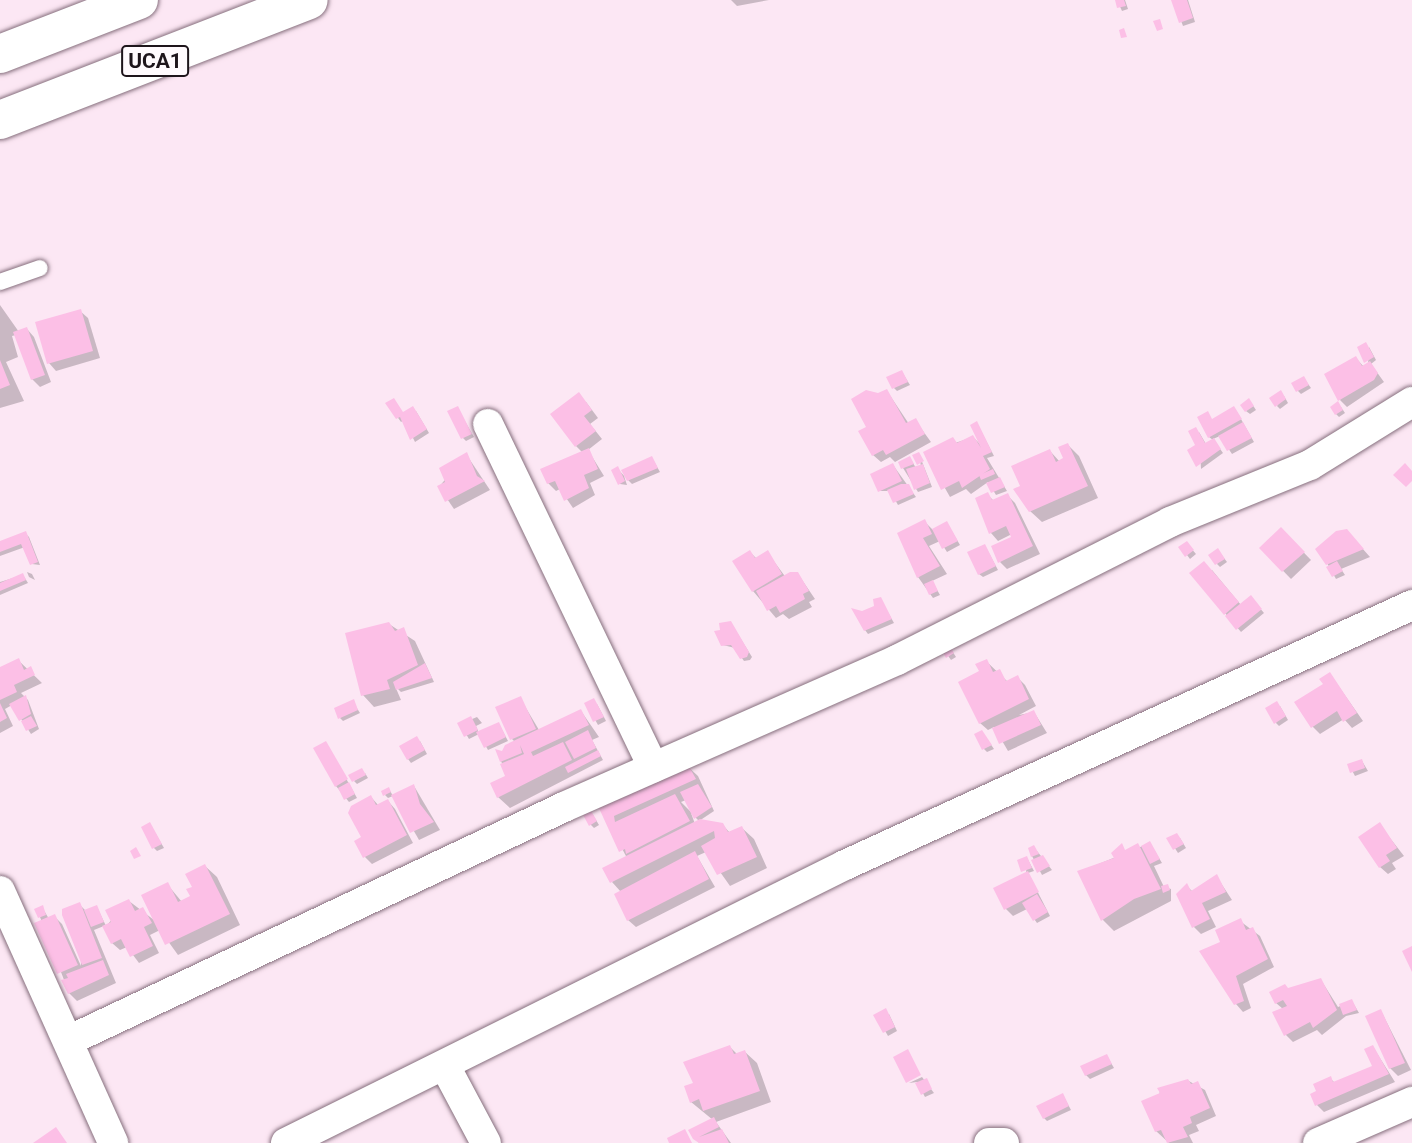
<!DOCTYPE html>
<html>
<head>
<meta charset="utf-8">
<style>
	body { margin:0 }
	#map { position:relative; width:1412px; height:1143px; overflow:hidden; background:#fce7f4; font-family:Roboto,sans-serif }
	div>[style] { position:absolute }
	.shadow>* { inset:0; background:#0003 }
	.building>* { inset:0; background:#fcbfe6 }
	.roads { filter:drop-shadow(0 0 2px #866f7d) drop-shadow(0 0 2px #866f7d) }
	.lane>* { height:16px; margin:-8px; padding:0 8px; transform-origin:8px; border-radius:8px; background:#fff }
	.street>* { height:30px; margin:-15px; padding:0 15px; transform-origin:15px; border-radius:15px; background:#fff }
	.primary>* { height:38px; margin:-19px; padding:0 19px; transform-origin:19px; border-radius:19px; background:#fff }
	span { translate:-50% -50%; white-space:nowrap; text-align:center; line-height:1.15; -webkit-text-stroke:5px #fffafd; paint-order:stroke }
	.shield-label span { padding:2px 5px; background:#fffafd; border:2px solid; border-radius:5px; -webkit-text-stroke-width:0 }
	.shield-label { font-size:21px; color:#1e151b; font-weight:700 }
</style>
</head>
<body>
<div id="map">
	<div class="shadow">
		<i style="clip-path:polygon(731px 0,769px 0,737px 6px)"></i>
		<i style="clip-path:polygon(1117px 0,1125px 0,1128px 9px,1122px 11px)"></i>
		<i style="clip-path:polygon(1173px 0,1188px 0,1195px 22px,1183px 26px)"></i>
		<i style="clip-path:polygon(0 305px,19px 332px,27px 329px,34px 337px,51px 382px,40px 387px,32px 379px,16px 335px,12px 336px,18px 357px,6px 362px,24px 401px,0 408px)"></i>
		<i style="clip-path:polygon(80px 311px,88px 318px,100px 358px,56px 371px,49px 363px)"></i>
		<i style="clip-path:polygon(1369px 347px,1376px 360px,1371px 364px,1384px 382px,1347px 407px,1340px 400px,1356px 358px,1364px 367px,1368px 364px)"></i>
		<i style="clip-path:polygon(902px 372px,910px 385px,897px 391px,894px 388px)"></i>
		<i style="clip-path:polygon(1306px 381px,1311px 388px,1301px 394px,1297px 390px)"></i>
		<i style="clip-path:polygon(887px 391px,909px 424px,915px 420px,931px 442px,895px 462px,890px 457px,881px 462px,873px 455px,868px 427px,878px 395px)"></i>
		<i style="clip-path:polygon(1284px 396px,1288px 403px,1280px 409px,1277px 406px)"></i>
		<i style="clip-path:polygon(586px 402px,598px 418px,590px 424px,602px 439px,588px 450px,604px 476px,590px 483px,595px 495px,573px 508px,560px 489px,556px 491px,548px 483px,583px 453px,576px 446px)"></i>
		<i style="clip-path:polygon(388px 404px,404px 414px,416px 411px,429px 433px,415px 442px,404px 420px,401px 422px)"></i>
		<i style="clip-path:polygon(1252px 404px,1256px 410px,1250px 414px,1246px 411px)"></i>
		<i style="clip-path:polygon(1341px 407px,1345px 413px,1339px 417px,1336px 414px)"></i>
		<i style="clip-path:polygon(457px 408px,474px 437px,466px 441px,463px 438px)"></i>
		<i style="clip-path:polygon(1237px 412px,1254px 442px,1232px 454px,1220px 436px,1213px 439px,1223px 453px,1201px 469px,1199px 432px,1206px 444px,1213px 440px,1209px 437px,1213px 420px)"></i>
		<i style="clip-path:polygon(977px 423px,994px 456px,987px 458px,1007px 491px,996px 495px,988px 482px,971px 494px,966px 489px,950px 497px,925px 453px,973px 437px,981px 445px)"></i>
		<i style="clip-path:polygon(1068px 445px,1079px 456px,1098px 498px,1042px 522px,1030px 511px,1022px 487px,1050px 451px,1060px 462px,1065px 459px)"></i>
		<i style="clip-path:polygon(466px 454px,490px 490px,454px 509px,439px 487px)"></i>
		<i style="clip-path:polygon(919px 454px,932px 487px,918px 492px,903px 468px,910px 458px,916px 468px,921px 467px)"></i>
		<i style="clip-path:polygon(652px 458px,660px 472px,632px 484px,624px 476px,627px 485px,620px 484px,613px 471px,617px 468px,626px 478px)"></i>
		<i style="clip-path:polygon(893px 465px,916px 497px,898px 505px,890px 491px,880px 491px)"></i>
		<i style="clip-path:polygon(988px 495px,994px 501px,1007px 495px,1015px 503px,1040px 554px,1007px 569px,1000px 562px,1013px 538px,1012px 534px,998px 541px,991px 533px,977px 499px)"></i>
		<i style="clip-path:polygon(924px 521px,933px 530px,947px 523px,960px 545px,947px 552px,940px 541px,929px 546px,947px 574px,932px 581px,940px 595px,933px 598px,918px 577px)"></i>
		<i style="clip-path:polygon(1281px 529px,1311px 560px,1291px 579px,1261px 548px)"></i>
		<i style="clip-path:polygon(25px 533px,29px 537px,40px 565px,32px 564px,25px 547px,0 556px,0 543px)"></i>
		<i style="clip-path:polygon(1354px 539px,1370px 557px,1341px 569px,1345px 575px,1336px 579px,1327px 563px)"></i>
		<i style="clip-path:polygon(985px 546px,998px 570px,983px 577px,979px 574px)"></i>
		<i style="clip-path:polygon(1190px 547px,1196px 554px,1190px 559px,1187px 555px)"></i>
		<i style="clip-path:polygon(750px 552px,757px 559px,767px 552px,787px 579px,798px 574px,815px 599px,809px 602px,812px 607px,789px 619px,783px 614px,776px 618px,753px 591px)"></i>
		<i style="clip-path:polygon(1221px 554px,1227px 562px,1220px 567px,1217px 564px)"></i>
		<i style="clip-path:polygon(1212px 570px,1241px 605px,1254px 601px,1264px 613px,1241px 632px,1192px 574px)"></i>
		<i style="clip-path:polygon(27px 572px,32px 574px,35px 580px,29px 577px)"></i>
		<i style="clip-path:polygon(23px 575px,28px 583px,0 595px,0 582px)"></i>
		<i style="clip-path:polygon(880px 598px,894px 623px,868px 634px,865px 630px)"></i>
		<i style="clip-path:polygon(731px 623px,752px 657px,750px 660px,744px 661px,735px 648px,723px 645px,722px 631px)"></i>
		<i style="clip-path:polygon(389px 624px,415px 641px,434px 682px,401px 692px,395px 686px,401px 700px,374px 707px,363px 695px,347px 634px)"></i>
		<i style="clip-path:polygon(941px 646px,949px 646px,956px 657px,951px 660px)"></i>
		<i style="clip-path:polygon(18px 660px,42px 683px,21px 693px,28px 700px,39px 729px,31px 734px,12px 705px,5px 709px,13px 726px,0 733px,0 669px)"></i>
		<i style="clip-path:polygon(986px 661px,1008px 682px,1017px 677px,1025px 685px,1036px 706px,1019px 715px,1034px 712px,1047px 733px,1008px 751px,994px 727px,988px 730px,980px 723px,981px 672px)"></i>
		<i style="clip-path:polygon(1330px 674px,1363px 721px,1352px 728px,1344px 719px,1320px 734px,1312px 726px)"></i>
		<i style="clip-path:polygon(520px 698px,539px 730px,581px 711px,599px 737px,592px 740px,603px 760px,510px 808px,498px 797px,508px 777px,501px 761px,503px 752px,516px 743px,512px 739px)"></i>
		<i style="clip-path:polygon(353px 702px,360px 713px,343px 721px,340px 718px)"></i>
		<i style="clip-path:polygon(586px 704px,597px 704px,606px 721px,598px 725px)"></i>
		<i style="clip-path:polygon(1280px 706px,1288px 720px,1279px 726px,1276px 723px)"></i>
		<i style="clip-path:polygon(477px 717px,482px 723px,476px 726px,479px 733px,499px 724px,508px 741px,488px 750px,479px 734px,469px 739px,460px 724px)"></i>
		<i style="clip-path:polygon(985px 736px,994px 749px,987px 752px,984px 749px)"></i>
		<i style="clip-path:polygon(420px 741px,427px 754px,411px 763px,408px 759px)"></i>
		<i style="clip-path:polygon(326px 743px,357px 798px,349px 802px,336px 786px)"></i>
		<i style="clip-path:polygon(1362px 761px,1368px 771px,1355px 776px,1349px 765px)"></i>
		<i style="clip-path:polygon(evenodd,686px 765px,698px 776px,714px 811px,699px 821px,722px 824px,730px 833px,742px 828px,754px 839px,767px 868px,730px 886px,706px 852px,697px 856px,715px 887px,636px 927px,628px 920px,621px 892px,612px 882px,627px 858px,600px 807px,686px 765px,686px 800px,693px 814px,681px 802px,686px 800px,686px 765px,691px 813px,699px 821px,695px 824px,691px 813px)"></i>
		<i style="clip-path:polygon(365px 773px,368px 778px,357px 784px,354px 781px)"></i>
		<i style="clip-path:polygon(414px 786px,440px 830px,419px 840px,394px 796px)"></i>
		<i style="clip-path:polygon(389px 789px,393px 796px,388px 798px,385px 795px)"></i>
		<i style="clip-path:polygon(371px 797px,379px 806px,388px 801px,395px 809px,413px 843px,372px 864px,365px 857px,363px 838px)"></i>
		<i style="clip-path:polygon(593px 815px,599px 825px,594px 828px,590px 824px)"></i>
		<i style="clip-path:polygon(150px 824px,164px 848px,157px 851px,154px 848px)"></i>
		<i style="clip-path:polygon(1379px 824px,1404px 856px,1392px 863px,1396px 869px,1388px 874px,1380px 867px)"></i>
		<i style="clip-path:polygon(1180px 838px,1186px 848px,1178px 853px,1169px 839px)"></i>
		<i style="clip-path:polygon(1150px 843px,1162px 863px,1154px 866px,1164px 887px,1171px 889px,1171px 901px,1114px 931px,1103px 920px,1079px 872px)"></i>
		<i style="clip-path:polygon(1037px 851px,1052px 870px,1042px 875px,1032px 856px)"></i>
		<i style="clip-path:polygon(1027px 858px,1034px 871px,1028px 873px,1050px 916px,1037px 923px,1027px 909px,1013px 916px,1005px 908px,1026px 874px)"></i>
		<i style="clip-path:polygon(205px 866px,217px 877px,240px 925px,178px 955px,160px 930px,150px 935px,159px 953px,139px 963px,127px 947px,120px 950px,112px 943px,104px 926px,94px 930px,116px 983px,77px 1001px,69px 993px,40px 917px,42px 907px,49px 919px,55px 917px,62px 924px,81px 966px,79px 904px,86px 911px,97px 907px,106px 926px,129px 901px,154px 920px,167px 884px,182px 902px,192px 897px)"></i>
		<i style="clip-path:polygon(1217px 877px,1232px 900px,1208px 911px,1216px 927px,1201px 934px,1194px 927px,1187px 886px,1193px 892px)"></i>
		<i style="clip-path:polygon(1240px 921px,1260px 936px,1274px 967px,1243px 984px,1251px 1008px,1243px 1012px,1236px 1004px,1223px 942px)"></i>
		<i style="clip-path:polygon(1321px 980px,1338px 1007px,1352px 1001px,1359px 1013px,1346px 1016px,1322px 1035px,1317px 1030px,1293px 1042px,1286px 1035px,1283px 1009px,1276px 1003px,1288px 990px)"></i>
		<i style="clip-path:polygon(1381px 1011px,1411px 1070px,1398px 1076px,1388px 1066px)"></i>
		<i style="clip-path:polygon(889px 1014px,897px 1031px,888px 1036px,876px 1015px)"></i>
		<i style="clip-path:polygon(730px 1047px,737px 1054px,745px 1052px,757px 1063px,771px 1102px,716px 1122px,731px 1143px,698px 1143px,702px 1141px,691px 1130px,713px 1120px,691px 1102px,696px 1084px)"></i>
		<i style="clip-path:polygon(1373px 1047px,1395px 1082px,1324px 1112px,1317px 1105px,1330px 1078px,1335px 1083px,1374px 1067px)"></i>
		<i style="clip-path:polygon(1107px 1056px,1114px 1068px,1090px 1079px,1086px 1075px)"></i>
		<i style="clip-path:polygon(922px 1077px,934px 1093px,925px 1097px,917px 1082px,909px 1083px)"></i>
		<i style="clip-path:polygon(1187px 1080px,1205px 1090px,1216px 1116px,1196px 1125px,1199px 1131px,1189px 1135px,1193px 1143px,1169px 1143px,1156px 1131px,1160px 1089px)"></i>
		<i style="clip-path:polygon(1063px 1095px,1071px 1110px,1047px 1121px,1044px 1118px)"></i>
	</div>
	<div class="building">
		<i style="clip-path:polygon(1115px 0,1124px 0,1126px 6px,1117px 8px)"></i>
		<i style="clip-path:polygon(1171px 0,1187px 0,1193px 18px,1179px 23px)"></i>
		<i style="clip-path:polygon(1160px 19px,1163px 29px,1157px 31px,1153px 21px)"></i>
		<i style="clip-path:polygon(1124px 28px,1127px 37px,1121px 38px,1119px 30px)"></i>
		<i style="clip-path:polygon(81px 309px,93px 351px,47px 364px,35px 322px)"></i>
		<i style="clip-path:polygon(27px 327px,45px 375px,31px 380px,13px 332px)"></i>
		<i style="clip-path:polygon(1366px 342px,1374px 357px,1364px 363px,1357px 347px)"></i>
		<i style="clip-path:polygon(1356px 356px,1362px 366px,1370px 361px,1378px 373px,1374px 380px,1338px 401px,1324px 374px)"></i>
		<i style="clip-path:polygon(0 360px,10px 385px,0 389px)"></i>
		<i style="clip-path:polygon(902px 370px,908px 382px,892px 389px,886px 377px)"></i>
		<i style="clip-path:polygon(1304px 376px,1309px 385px,1296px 392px,1291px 383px)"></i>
		<i style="clip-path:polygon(887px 389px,906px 423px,916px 418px,925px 434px,886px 455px,883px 450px,872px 456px,858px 431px,866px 427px,851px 399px,866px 390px,878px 393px)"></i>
		<i style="clip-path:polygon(1281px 390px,1286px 399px,1275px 407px,1269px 398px)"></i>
		<i style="clip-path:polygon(579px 392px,592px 410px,584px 416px,596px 431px,575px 447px,550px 414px)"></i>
		<i style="clip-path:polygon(394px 398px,403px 412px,413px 406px,427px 429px,410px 440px,400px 417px,396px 419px,385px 403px)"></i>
		<i style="clip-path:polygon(1249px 398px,1254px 406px,1245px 412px,1240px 405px)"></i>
		<i style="clip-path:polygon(1338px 401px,1343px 410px,1335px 415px,1330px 407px)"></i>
		<i style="clip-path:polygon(458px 406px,472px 434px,461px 439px,447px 411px)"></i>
		<i style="clip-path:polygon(1234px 406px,1242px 419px,1208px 438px,1197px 417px,1208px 411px,1212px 419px)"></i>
		<i style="clip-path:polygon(977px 421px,992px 452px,983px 456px,990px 469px,962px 488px,959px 481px,941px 490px,923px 452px,953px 437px,957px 443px,973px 435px,981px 448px,970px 425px)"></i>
		<i style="clip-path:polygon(1243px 422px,1252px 438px,1227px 451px,1218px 436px)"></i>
		<i style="clip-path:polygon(1196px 427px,1205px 443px,1214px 438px,1221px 449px,1196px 467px,1187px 450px,1195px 445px,1188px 431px)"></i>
		<i style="clip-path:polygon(1068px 443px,1088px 486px,1029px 512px,1013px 489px,1020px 486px,1011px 466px,1050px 449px,1056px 462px,1063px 458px,1058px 447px)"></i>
		<i style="clip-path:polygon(589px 448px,598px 469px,584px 475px,589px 488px,564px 501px,555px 481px,547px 484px,540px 469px)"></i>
		<i style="clip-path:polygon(467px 452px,477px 476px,485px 481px,445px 502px,437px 486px,445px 482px,439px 468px)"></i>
		<i style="clip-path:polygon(919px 452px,924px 461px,917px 465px,912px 455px)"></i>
		<i style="clip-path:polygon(652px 456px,658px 468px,627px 481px,621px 470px)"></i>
		<i style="clip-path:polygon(910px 456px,914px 464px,901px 469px,898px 462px)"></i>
		<i style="clip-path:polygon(893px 463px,902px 481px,878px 492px,870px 474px)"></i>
		<i style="clip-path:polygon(1405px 463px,1412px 471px,1412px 481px,1406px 487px,1393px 475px)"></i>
		<i style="clip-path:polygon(923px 464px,930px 483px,914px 490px,906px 469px)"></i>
		<i style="clip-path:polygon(618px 466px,625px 481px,618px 485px,611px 470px)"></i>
		<i style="clip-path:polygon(993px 469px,995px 474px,981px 480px,979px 475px)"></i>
		<i style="clip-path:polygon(1000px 477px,1005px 487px,991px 493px,986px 483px)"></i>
		<i style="clip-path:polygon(901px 484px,909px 484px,914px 494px,893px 503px,887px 490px)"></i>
		<i style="clip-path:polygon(988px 492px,992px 500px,1008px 493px,1033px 546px,998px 563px,991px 546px,1011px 537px,1006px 526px,989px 534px,975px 498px)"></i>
		<i style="clip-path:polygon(925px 519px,932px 534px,923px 538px,940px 566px,917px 578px,897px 533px)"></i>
		<i style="clip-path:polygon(947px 521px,958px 541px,942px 549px,932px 529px)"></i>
		<i style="clip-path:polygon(1281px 527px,1305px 552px,1282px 572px,1259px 548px)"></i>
		<i style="clip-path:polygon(1347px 529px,1364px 549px,1326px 565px,1315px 549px,1336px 531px)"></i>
		<i style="clip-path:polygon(26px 531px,38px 562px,30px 565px,21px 544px,0 552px,0 541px)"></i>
		<i style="clip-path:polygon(1187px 541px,1194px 550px,1185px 557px,1178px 547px)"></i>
		<i style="clip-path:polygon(985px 544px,996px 566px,978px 575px,967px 552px)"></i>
		<i style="clip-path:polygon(1218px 548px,1225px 559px,1215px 565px,1208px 555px)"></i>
		<i style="clip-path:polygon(750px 550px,755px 558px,768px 550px,782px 574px,752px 592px,732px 561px)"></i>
		<i style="clip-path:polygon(1204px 561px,1239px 602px,1224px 615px,1189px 573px)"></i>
		<i style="clip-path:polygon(1337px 561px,1343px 571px,1332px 577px,1326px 567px)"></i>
		<i style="clip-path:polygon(790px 572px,798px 572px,809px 591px,803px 594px,805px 599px,780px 613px,776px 606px,767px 611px,756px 591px)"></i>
		<i style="clip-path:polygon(23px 573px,26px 580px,0 591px,0 583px)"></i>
		<i style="clip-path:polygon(933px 580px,938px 591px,929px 595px,924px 584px)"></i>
		<i style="clip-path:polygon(1251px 595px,1262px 609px,1236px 630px,1225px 616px)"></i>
		<i style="clip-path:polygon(881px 597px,892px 619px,864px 631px,851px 608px,862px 611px,874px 606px,873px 599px)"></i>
		<i style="clip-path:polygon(731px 621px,749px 652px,747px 657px,740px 659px,731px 645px,721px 646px,714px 631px,720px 630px,719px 623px)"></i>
		<i style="clip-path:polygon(389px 622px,395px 631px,404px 627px,418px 665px,387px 680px,390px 689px,361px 696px,345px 633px)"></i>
		<i style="clip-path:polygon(946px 641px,954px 653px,946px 658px,939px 645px)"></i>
		<i style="clip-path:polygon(19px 658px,24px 670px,31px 666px,35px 675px,14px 685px,17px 692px,0 700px,0 667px)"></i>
		<i style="clip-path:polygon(987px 659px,993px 672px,1000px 669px,1006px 681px,1018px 675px,1029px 699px,979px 724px,958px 682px,979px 671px,975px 664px)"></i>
		<i style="clip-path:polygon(425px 663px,432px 678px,396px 690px,393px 682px)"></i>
		<i style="clip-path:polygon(1330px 672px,1357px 713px,1343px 722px,1337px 711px,1311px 728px,1294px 702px,1323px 684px,1319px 679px)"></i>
		<i style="clip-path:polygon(26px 695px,31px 714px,19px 721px,9px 704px)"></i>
		<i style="clip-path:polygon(521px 696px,536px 729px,510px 740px,495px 707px)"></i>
		<i style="clip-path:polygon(594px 698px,604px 717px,593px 722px,584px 703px)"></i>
		<i style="clip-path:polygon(354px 699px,358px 710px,338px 719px,334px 708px)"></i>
		<i style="clip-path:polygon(1277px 701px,1286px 716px,1274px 724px,1265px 708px)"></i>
		<i style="clip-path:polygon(0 703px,7px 718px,0 722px)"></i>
		<i style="clip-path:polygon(581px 709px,589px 725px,531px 752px,533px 756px,563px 742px,572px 760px,497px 798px,490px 783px,505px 776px,500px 764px,524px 754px,520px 745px,522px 753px,500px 762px,495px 749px,502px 751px,505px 745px)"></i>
		<i style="clip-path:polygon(1034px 710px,1041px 725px,999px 744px,992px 728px)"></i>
		<i style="clip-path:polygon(31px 716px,37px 726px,26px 731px,21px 721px)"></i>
		<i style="clip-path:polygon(471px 716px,478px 730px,464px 737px,457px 723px)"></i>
		<i style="clip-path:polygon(499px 722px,506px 737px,484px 748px,476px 732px)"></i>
		<i style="clip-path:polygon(588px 730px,596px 748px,574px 759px,565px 742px)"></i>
		<i style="clip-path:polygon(982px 730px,992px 745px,982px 750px,974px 734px)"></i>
		<i style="clip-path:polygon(417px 736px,425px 750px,407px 760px,399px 746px)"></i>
		<i style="clip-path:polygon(326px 741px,348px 779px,335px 787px,313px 748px)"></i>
		<i style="clip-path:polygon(598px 750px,601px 756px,568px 773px,565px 767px)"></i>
		<i style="clip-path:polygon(1362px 759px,1365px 768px,1350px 773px,1347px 764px)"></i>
		<i style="clip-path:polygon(687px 763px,696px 779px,614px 816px,615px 822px,675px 794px,690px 821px,626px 854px,625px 849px,619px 852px,598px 806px)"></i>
		<i style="clip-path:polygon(362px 768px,366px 775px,352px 782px,348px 775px)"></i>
		<i style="clip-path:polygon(349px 782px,355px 794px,344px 800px,338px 788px)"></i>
		<i style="clip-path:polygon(414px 784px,420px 804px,434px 822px,410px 833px,391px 795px)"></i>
		<i style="clip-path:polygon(698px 784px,712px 807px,694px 819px,680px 792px)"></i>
		<i style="clip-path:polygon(389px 787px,391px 792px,383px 796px,381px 791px)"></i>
		<i style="clip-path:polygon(371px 795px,376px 805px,388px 799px,407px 835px,363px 858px,354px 841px,361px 837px,348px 813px,351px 806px)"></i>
		<i style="clip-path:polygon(590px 809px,597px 821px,589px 826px,582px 813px)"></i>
		<i style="clip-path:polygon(700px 819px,723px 823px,728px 832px,742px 826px,757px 857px,717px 875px,701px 846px,715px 838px,714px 831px,610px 883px,602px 868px)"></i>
		<i style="clip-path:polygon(150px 822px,162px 844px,152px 849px,141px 827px)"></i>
		<i style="clip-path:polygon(1380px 822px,1397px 848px,1386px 855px,1390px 861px,1379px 868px,1358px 837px)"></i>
		<i style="clip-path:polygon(1177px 833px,1184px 844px,1173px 850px,1166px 838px)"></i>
		<i style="clip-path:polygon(1150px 841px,1160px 859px,1150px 864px,1141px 846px)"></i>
		<i style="clip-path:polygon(1122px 843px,1125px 850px,1138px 843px,1161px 889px,1134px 899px,1101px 921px,1077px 871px,1114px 858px,1111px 853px)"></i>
		<i style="clip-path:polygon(1034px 845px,1039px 854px,1031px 857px,1028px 848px)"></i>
		<i style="clip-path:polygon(136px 847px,141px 856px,134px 859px,130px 851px)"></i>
		<i style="clip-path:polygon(695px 851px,709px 879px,627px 921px,614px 894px)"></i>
		<i style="clip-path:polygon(1043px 855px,1050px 866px,1037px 873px,1031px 860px)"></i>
		<i style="clip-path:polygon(1027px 856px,1032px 868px,1021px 872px,1017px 860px)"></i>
		<i style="clip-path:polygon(205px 864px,230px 914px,165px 945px,141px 895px,168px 882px,178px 902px,190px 896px,186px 889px,192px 887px,185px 874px)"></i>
		<i style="clip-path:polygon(1028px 871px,1039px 892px,1004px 910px,993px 888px)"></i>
		<i style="clip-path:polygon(1217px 874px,1226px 892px,1202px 903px,1210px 919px,1192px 928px,1176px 894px,1187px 883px,1191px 891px)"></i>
		<i style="clip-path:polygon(1168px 884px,1170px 890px,1163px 893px,1161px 886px)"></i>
		<i style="clip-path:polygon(1037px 894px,1048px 912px,1033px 921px,1022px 903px)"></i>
		<i style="clip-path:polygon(129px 899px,135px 911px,143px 907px,152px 923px,144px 927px,153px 946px,130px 957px,121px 939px,111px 944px,102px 926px,111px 922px,105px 910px)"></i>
		<i style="clip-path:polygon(80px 902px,102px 958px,82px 965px,62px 915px,62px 909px)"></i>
		<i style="clip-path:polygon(43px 905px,46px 915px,38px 918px,34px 909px)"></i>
		<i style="clip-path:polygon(97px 905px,104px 922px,91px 927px,84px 910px)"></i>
		<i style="clip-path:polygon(55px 914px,78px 965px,57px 974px,34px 923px)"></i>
		<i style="clip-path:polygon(1241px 918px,1246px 930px,1253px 927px,1268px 959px,1236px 976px,1244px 1001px,1234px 1005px,1199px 951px,1220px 942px,1215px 930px)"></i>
		<i style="clip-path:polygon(1412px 946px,1412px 972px,1402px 951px)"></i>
		<i style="clip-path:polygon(103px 960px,109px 975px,68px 994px,61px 980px,68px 978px,66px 974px)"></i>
		<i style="clip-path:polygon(1321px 978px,1337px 1010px,1313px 1028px,1310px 1022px,1284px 1036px,1272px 1012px,1287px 1006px,1283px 1000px,1275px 1004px,1269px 992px,1285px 984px,1288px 988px)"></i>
		<i style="clip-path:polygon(1352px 999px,1357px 1010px,1343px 1015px,1339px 1004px)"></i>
		<i style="clip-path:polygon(886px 1008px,895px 1027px,883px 1033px,873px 1015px)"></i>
		<i style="clip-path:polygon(1381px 1009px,1405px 1063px,1389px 1069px,1365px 1016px)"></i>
		<i style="clip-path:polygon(730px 1045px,734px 1054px,745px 1050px,760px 1091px,703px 1111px,699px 1099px,690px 1103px,684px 1086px,693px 1083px,683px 1062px)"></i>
		<i style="clip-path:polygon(1373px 1045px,1389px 1074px,1315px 1106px,1310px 1094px,1316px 1091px,1313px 1084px,1331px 1076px,1333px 1082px,1372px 1066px,1364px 1049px)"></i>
		<i style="clip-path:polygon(908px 1049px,921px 1075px,906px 1083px,893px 1057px)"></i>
		<i style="clip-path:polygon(1107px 1054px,1112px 1064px,1085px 1076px,1080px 1066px)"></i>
		<i style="clip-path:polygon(927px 1078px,932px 1089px,921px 1095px,915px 1083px)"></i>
		<i style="clip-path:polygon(1188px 1079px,1191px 1084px,1198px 1081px,1210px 1108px,1190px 1117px,1192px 1123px,1183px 1127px,1188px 1137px,1167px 1143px,1161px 1130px,1155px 1132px,1141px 1101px,1160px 1093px,1157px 1088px)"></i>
		<i style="clip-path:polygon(1063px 1093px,1069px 1106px,1043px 1119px,1036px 1106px)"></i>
		<i style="clip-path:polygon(714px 1117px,719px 1127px,699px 1137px,722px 1129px,729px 1143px,699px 1143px,693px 1139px,688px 1130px)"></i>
		<i style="clip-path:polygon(56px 1127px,67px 1143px,33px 1143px)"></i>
		<i style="clip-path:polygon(685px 1129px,692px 1143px,669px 1143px,667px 1138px)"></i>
	</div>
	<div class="roads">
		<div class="lane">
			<i style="left:0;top:282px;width:42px;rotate:-19.3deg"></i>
		</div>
		<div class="street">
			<i style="left:488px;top:424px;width:381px;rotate:64.3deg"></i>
			<i style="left:0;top:891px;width:276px;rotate:65.8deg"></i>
			<i style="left:70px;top:1040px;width:546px;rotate:-25.25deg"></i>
			<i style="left:564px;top:807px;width:364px;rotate:-23.8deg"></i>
			<i style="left:897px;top:660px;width:306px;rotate:-26.8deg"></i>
			<i style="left:1170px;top:522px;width:151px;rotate:-22.2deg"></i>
			<i style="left:1310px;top:465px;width:120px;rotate:-31.7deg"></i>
			<i style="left:445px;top:1066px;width:87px;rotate:62deg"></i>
			<i style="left:286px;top:1143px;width:624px;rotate:-26.44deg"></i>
			<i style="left:845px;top:865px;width:624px;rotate:-24.63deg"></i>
			<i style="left:989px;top:1143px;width:15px"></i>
			<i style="left:1318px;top:1143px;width:103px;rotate:-23.6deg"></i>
		</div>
		<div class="primary">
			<i style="left:0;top:54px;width:149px;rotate:-21.2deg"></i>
			<i style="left:0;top:120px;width:331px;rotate:-21.2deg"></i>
		</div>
	</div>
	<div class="shield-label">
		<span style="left:155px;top:61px">UCA1</span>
	</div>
</div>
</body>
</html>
